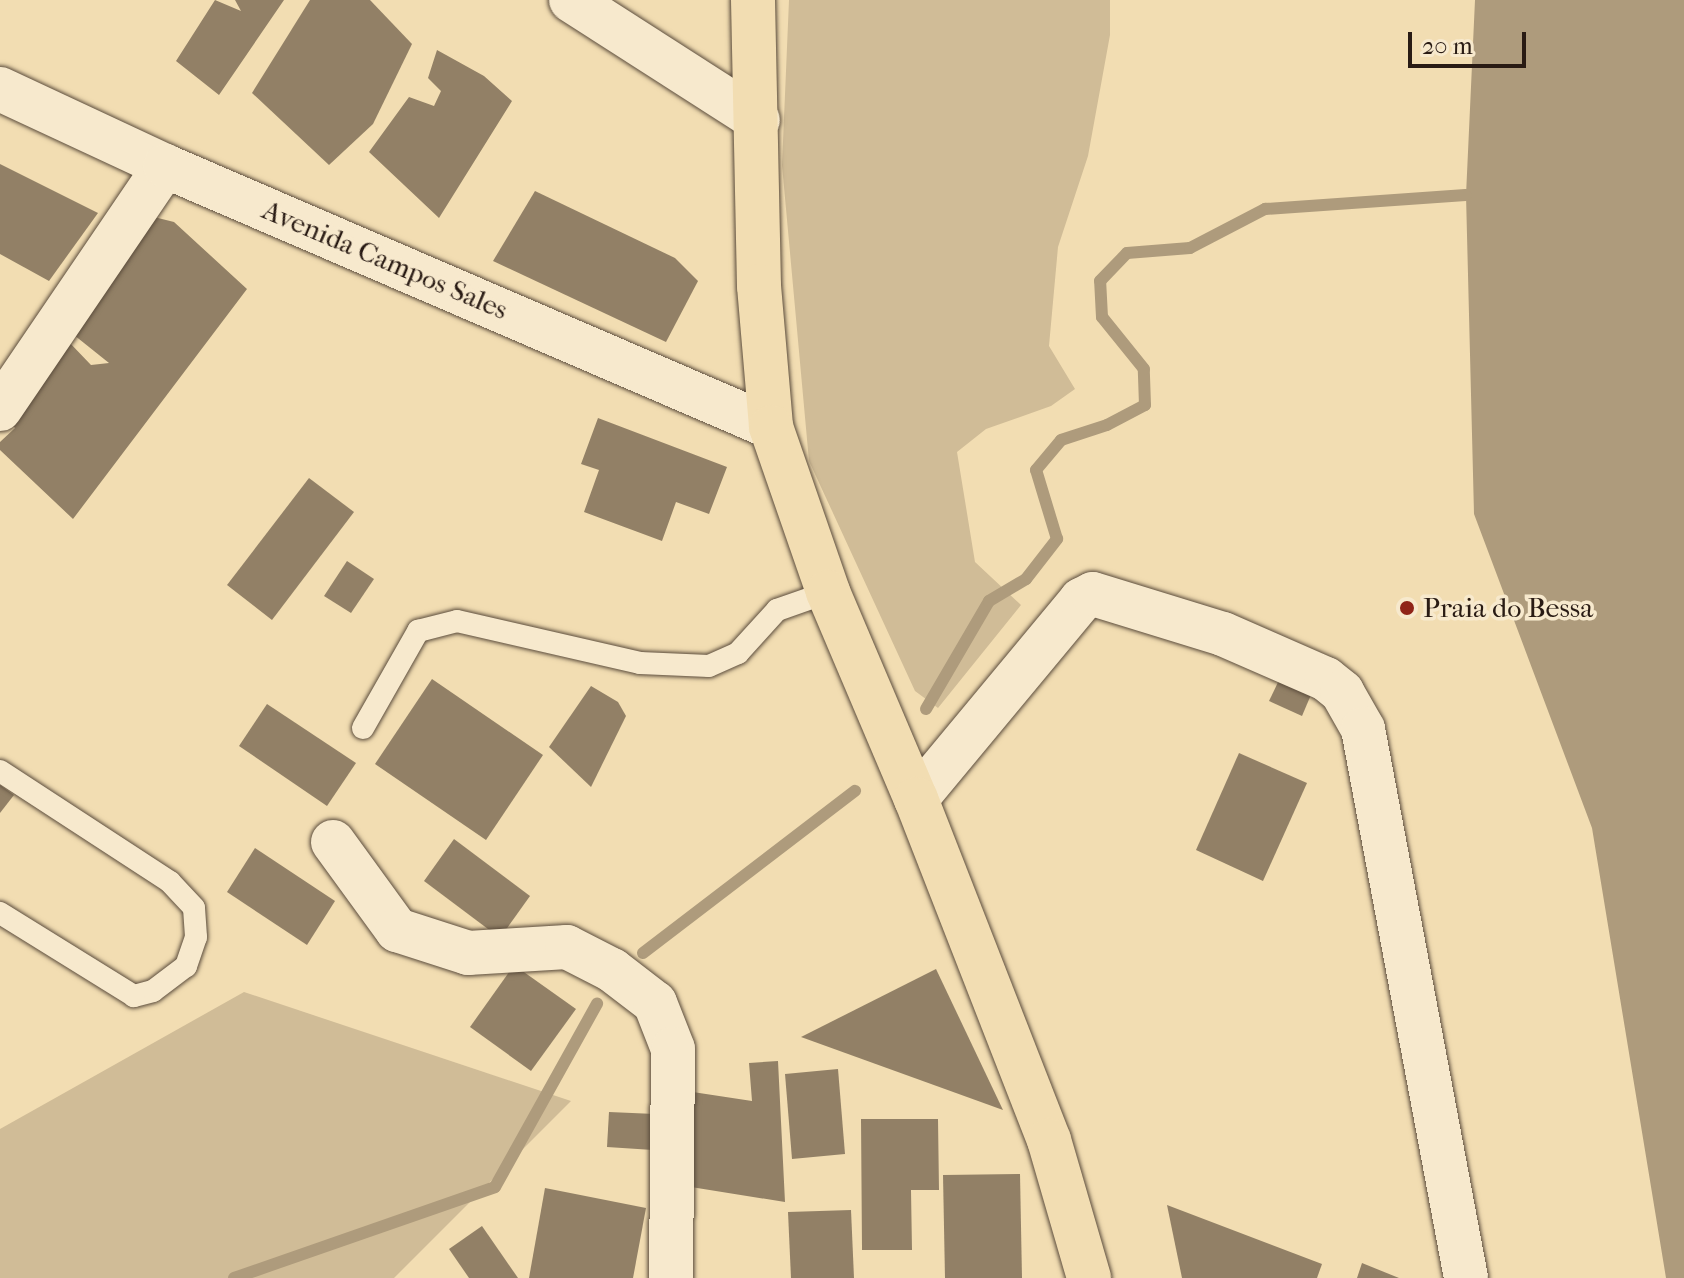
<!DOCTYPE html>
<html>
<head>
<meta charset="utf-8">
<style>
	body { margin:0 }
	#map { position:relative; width:1684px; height:1278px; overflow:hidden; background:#f2ddb2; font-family:"IM FELL French Canon",serif }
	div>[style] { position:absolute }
	.green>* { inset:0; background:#d0bc97 }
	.water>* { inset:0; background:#ae9b7c }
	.stream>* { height:12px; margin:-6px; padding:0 6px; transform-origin:6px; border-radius:6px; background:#ae9b7c }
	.building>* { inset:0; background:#928066 }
	.roads { filter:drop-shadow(0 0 2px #5b4c3c) drop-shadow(0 0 2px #5b4c3c) }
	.service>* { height:22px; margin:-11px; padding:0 11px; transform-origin:11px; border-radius:11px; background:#f7e9cd }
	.minor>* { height:44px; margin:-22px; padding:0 22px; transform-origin:22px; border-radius:22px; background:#f7e9cd }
	.tertiary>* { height:44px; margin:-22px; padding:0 22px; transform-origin:22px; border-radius:22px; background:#f7e9cd }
	.primary>* { height:44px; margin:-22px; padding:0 22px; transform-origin:22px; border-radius:22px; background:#f2ddb2 }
	.dots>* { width:22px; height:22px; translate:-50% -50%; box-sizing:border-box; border:4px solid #f7e9cd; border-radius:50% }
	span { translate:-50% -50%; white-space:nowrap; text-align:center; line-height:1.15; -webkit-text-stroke:7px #f7e9cd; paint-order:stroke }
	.street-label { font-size:28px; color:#291b14 }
	.poi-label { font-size:28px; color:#291b14 }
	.left { translate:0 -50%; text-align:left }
	.scale { position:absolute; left:1408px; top:32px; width:118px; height:36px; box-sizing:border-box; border:4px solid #291b14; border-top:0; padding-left:10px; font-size:24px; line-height:28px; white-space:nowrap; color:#291b14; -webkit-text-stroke:6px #f7e9cd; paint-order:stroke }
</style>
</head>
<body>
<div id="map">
	<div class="green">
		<i style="clip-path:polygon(789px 0,1110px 0,1110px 35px,1088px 156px,1058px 247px,1049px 346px,1075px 389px,1051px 406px,986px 429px,957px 452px,975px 562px,1021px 605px,938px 708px,915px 691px,809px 461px,782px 165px)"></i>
		<i style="clip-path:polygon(244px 992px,571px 1101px,394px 1278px,0 1278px,0 1129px)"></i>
	</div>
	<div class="water">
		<i style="clip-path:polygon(1475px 0,1684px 0,1684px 1278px,1666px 1278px,1592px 828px,1474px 514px,1466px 195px)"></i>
	</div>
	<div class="stream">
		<i style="left:926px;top:709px;width:125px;rotate:-59.7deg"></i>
		<i style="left:989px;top:601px;width:43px;rotate:-30.7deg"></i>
		<i style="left:1026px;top:579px;width:51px;rotate:-52.2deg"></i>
		<i style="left:1057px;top:539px;width:72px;rotate:-106.9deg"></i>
		<i style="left:1036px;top:470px;width:39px;rotate:-50deg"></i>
		<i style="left:1061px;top:440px;width:48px;rotate:-18.1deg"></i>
		<i style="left:1107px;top:425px;width:43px;rotate:-27.8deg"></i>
		<i style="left:1145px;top:405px;width:36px;rotate:-92deg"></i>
		<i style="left:1144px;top:369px;width:67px;rotate:-128.9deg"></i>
		<i style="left:1102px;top:317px;width:36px;rotate:-93deg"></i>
		<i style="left:1100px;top:281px;width:39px;rotate:-46deg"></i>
		<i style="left:1127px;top:253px;width:63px;rotate:-4.5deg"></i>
		<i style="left:1190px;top:248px;width:85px;rotate:-27.5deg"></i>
		<i style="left:1265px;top:209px;width:201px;rotate:-4deg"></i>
		<i style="left:643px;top:953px;width:267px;rotate:-37.4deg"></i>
		<i style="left:234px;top:1278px;width:276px;rotate:-19.2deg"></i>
		<i style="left:495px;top:1187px;width:210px;rotate:-60.9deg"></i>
	</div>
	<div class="building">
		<i style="clip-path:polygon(215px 0,241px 11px,235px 0,284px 0,219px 95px,176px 61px)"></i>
		<i style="clip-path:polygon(310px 0,370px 0,412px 44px,373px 124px,329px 165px,252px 93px)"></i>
		<i style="clip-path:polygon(437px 50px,484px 76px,512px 101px,439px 218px,369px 152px,409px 97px,434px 106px,441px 91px,428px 78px)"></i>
		<i style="clip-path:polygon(0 164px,98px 213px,49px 281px,0 254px)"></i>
		<i style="clip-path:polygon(535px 191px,675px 258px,698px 281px,666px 342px,493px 261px)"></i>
		<i style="clip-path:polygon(154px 217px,174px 222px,247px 289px,73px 519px,0 450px,0 442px,15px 428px,9px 421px,68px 341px,91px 365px,109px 363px,59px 323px)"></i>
		<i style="clip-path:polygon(598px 418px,727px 467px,709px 514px,676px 502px,662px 541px,584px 512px,599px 470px,581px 464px)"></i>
		<i style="clip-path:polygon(309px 478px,354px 512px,272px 620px,227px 585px)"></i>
		<i style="clip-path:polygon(347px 561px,374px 579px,351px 613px,324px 596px)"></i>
		<i style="clip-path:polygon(1281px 676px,1313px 690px,1302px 716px,1269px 701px)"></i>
		<i style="clip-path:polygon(432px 679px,543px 755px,486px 840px,375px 764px)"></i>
		<i style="clip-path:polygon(591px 686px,618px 702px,626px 716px,591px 787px,549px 747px)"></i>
		<i style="clip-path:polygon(267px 704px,356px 763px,327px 806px,239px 746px)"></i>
		<i style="clip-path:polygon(1239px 753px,1307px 783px,1263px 881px,1196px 850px)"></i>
		<i style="clip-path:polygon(0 785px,14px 795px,0 813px)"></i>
		<i style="clip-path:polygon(454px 839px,530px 896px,500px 938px,424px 881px)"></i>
		<i style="clip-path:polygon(255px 848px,335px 901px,307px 945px,227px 892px)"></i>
		<i style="clip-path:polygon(514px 965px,576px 1009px,531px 1071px,470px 1027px)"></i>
		<i style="clip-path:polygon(936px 969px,1003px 1110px,801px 1037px)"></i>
		<i style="clip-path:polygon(778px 1061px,785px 1202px,691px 1187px,673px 1089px,752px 1101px,749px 1063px)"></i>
		<i style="clip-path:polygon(838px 1069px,845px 1154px,792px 1159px,785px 1074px)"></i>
		<i style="clip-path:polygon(609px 1112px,655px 1114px,653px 1150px,607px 1147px)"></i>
		<i style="clip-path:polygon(861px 1119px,938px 1119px,939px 1190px,911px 1190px,912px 1250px,862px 1250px)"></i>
		<i style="clip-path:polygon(1020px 1174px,1022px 1278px,945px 1278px,943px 1175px)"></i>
		<i style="clip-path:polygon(545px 1188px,646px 1208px,633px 1278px,529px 1278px)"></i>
		<i style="clip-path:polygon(1167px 1205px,1322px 1264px,1317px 1278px,1182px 1278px)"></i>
		<i style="clip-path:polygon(851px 1210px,854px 1278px,791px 1278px,788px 1212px)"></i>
		<i style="clip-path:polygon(482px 1226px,518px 1278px,469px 1278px,449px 1249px)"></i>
		<i style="clip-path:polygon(1362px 1263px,1399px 1278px,1357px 1278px)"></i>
	</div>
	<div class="roads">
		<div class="service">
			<i style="left:363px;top:728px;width:112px;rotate:-60.4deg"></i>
			<i style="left:418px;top:631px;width:40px;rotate:-14.4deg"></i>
			<i style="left:457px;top:621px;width:188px;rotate:12.9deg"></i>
			<i style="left:640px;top:663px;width:69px;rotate:2.5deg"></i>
			<i style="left:709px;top:666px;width:32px;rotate:-24deg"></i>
			<i style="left:738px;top:653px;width:58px;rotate:-47.8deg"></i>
			<i style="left:777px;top:610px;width:54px;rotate:-19.4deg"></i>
			<i style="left:0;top:771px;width:203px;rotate:33.1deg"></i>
			<i style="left:170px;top:882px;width:35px;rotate:47deg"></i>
			<i style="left:194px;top:908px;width:29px;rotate:86deg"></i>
			<i style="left:196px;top:937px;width:31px;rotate:109deg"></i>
			<i style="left:186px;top:966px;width:41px;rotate:142.9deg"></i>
			<i style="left:153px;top:991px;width:20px;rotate:165deg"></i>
			<i style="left:134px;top:996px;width:158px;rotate:-148.2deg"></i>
		</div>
		<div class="minor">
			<i style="left:571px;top:0;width:222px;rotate:32.7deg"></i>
			<i style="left:0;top:409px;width:294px;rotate:-55.8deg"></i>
			<i style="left:916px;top:799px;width:259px;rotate:-50.3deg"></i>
			<i style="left:1081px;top:600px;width:13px;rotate:-27deg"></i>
			<i style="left:1093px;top:594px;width:136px;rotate:17.1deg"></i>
			<i style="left:1223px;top:634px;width:112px;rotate:23.6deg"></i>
			<i style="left:1326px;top:679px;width:21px;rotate:39deg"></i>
			<i style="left:1342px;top:692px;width:43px;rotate:60.4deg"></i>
			<i style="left:1363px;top:729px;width:559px;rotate:79.37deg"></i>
			<i style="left:333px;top:842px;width:109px;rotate:54deg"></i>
			<i style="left:397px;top:930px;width:75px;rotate:17.9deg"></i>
			<i style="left:468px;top:953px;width:99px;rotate:-3.5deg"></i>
			<i style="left:567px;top:947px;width:51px;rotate:27.1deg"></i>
			<i style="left:612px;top:970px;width:54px;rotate:37.5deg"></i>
			<i style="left:655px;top:1003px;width:49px;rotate:68.6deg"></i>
			<i style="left:673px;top:1049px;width:229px;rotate:90.5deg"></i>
		</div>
		<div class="tertiary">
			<i style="left:0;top:89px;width:182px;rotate:25deg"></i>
			<i style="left:165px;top:166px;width:660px;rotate:23.3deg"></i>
		</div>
		<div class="primary">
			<i style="left:753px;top:0;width:286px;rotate:88.8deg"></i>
			<i style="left:759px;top:286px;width:142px;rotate:85.1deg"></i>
			<i style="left:771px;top:427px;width:175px;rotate:70.9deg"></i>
			<i style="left:828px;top:592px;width:225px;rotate:67deg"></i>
			<i style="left:916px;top:799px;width:366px;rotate:68.7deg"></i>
			<i style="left:1049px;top:1140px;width:144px;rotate:73.8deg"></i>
		</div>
	</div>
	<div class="dots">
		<i style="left:1407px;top:608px;background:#8f2418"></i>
	</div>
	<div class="street-label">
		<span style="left:385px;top:260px;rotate:23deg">Avenida Campos Sales</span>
	</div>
	<div class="poi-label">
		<span class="left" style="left:1423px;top:608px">Praia do Bessa</span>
	</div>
	<div class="scale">20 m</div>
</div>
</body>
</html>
